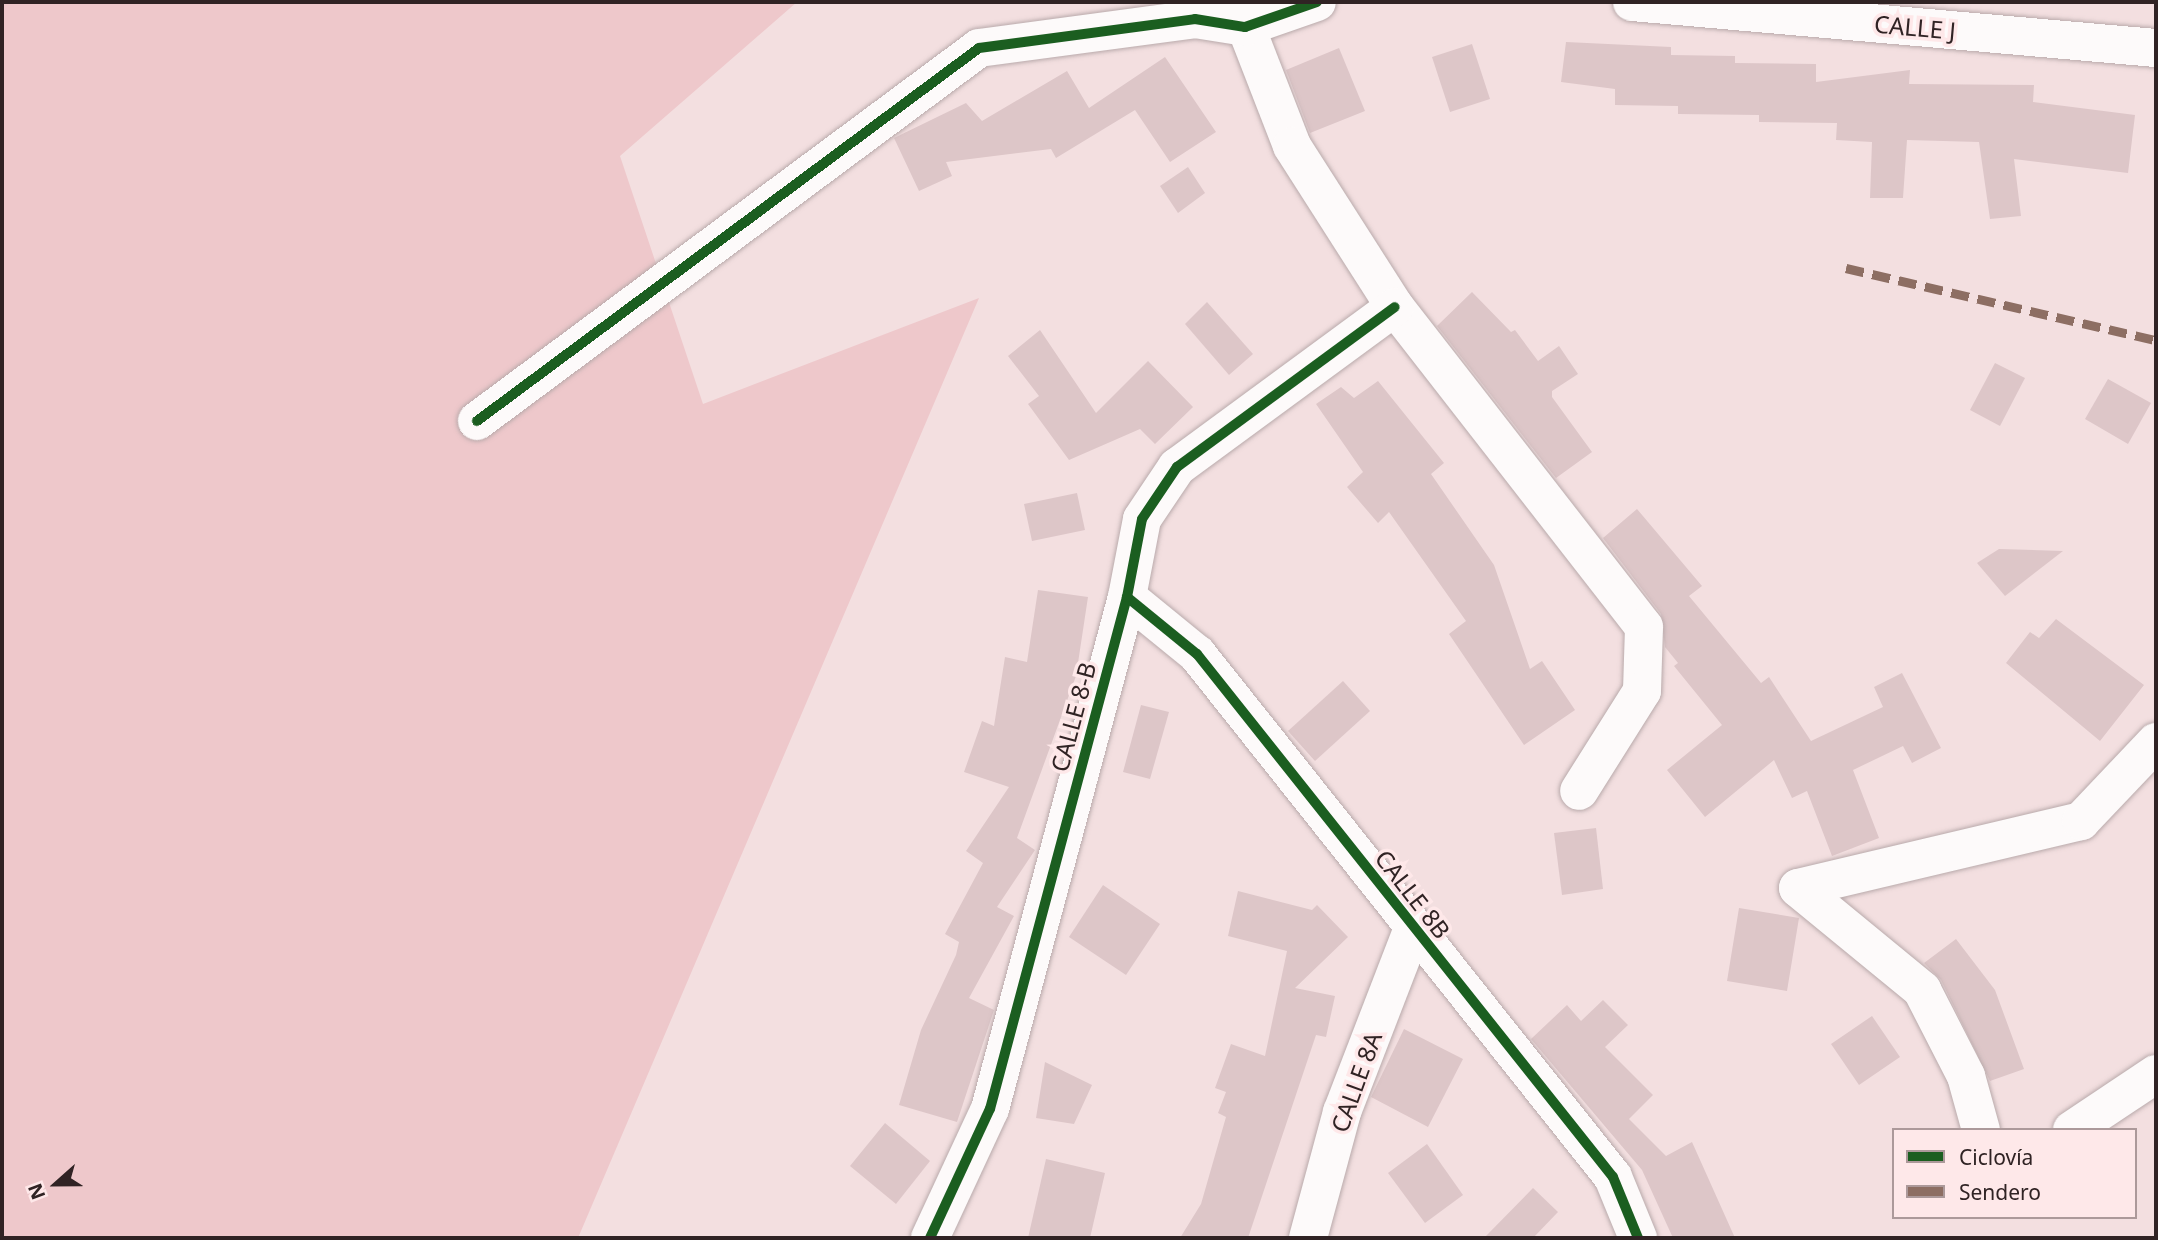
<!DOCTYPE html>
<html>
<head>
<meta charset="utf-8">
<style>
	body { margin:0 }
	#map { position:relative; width:2158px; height:1240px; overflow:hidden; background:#f3dfe0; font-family:"Noto Sans",sans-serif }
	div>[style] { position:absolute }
	.green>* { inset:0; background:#eec8cb }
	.building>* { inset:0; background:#ddc6c8 }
	.roads { filter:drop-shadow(0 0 2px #b9aaab) drop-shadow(0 0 2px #b9aaab) }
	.minor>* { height:38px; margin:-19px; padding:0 19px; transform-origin:19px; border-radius:19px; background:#fdfafa }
	.quiet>* { height:9px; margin-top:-4.5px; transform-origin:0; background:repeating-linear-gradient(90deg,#8d6e63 0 18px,transparent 0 27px) }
	.cycleway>* { height:10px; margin:-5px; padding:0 5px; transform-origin:5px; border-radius:5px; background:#1b5e20 }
	span { translate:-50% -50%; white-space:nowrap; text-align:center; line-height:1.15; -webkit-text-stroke:7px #fee8e9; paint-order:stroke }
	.street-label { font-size:24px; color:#302324 }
	.frame { position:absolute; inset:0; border:4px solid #302324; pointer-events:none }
	.legend { position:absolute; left:1892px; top:1128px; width:245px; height:91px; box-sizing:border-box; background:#fee8e9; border:2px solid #ac999a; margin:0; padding:9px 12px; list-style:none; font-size:21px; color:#302324 }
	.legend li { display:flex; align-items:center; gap:14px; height:35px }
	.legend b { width:35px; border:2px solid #ac999a }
	.north { position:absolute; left:21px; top:1149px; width:70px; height:70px; -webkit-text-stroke:5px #fee8e9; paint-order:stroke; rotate:249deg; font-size:19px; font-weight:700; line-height:28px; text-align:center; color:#302324 }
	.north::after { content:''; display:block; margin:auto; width:24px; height:32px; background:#302324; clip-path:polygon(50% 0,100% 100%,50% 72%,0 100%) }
</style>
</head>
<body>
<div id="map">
	<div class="green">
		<i style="clip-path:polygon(2px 2px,797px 2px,620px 156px,703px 404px,979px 298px,578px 1238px,2px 1238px)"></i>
	</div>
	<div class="building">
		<i style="clip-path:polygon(1566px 42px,1671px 47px,1671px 55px,1735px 56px,1735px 63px,1816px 64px,1816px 82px,1910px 70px,1909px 84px,2034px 85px,2033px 102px,2135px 115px,2128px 173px,2014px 159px,2021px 216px,1990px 219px,1979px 142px,1907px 140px,1903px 198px,1870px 198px,1872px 142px,1836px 140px,1837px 123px,1759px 122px,1759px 115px,1678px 114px,1678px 106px,1615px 105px,1615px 89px,1561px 82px)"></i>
		<i style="clip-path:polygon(1472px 44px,1490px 99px,1450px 112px,1432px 57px)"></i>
		<i style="clip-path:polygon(1339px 48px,1365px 111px,1310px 133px,1286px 70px)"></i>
		<i style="clip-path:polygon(1165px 57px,1216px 132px,1170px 162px,1135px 110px,1056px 158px,1051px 149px,946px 162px,952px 176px,919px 191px,894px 138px,966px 103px,982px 121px,1067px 71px,1089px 108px)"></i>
		<i style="clip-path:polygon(1188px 167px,1205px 193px,1178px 213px,1160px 186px)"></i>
		<i style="clip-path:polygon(1472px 292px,1511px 332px,1515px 330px,1538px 361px,1559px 346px,1578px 374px,1552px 391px,1552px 397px,1592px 452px,1556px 478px,1437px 326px)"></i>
		<i style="clip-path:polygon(1207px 302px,1253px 354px,1229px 375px,1185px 324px)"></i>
		<i style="clip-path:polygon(1040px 330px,1096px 413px,1148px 361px,1193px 407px,1155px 444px,1140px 429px,1069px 460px,1028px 404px,1039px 396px,1008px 356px)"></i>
		<i style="clip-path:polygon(1995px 363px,2025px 378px,2000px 426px,1970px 410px)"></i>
		<i style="clip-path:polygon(2108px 379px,2151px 403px,2128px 444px,2085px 419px)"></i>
		<i style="clip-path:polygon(1378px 381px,1444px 463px,1431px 474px,1494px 565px,1530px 669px,1542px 661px,1575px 710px,1524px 745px,1449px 634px,1466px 621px,1389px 512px,1378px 523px,1347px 487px,1363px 472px,1316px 404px,1341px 387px,1354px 398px)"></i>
		<i style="clip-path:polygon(1077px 493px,1085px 530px,1032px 541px,1024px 504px)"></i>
		<i style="clip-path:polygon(1637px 509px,1702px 586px,1689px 596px,1761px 683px,1769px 677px,1811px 741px,1883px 707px,1874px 687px,1902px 673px,1941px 748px,1912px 763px,1903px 746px,1853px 770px,1879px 838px,1832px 856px,1807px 791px,1792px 798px,1774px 760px,1705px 817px,1667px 770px,1722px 725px,1674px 666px,1678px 663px,1665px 647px,1661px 614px,1603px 538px)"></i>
		<i style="clip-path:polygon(1999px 549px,2063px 551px,2005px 596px,1977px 563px)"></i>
		<i style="clip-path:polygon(1038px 590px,1088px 597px,1076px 676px,1017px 838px,1035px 850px,997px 907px,1014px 916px,969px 998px,994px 1010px,957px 1122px,899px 1105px,921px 1030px,956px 955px,959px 942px,945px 934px,983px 863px,966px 851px,1009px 787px,964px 772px,982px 721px,994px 726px,1005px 657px,1027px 662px)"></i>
		<i style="clip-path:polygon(2056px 619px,2144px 685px,2100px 741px,2006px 663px,2030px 632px,2039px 638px)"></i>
		<i style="clip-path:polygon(1343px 681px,1370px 711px,1315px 761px,1288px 731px)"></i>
		<i style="clip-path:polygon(1141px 705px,1169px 712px,1150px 779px,1123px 772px)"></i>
		<i style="clip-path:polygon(1596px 828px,1603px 889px,1562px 895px,1554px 833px)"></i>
		<i style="clip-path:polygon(1103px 885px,1160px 924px,1126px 975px,1069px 937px)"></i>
		<i style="clip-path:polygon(1238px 891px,1312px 910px,1317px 905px,1348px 937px,1295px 988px,1335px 996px,1326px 1037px,1316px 1035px,1248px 1238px,1180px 1238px,1201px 1204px,1226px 1117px,1218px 1113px,1226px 1092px,1215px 1088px,1231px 1044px,1265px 1056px,1287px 951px,1228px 936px)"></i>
		<i style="clip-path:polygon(1739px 908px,1799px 918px,1787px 991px,1727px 981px)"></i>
		<i style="clip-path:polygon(1956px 939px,1995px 990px,2024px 1069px,1990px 1081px,1941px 980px,1924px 963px)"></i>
		<i style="clip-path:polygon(1603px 1000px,1628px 1025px,1605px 1047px,1653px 1095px,1629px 1119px,1666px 1156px,1692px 1142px,1735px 1238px,1673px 1238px,1642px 1170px,1531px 1039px,1567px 1005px,1581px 1021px)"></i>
		<i style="clip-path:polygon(1872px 1016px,1900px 1057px,1859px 1085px,1831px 1044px)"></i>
		<i style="clip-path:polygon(1404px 1029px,1463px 1059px,1428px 1127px,1371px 1097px)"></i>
		<i style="clip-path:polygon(1045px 1062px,1092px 1085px,1074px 1124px,1036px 1118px)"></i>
		<i style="clip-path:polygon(885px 1123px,930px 1161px,896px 1204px,850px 1166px)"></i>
		<i style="clip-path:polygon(1427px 1144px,1463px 1195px,1425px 1223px,1388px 1173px)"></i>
		<i style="clip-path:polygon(1046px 1159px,1105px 1173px,1090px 1238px,1028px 1238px)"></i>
		<i style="clip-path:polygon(1533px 1188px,1558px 1212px,1533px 1238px,1484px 1238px)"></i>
	</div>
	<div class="roads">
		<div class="minor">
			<i style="left:1632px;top:2px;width:526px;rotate:5.02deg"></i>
			<i style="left:1237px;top:4px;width:152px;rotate:68.8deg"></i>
			<i style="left:1292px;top:146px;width:191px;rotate:57.4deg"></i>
			<i style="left:1395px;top:307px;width:405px;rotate:52.1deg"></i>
			<i style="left:1644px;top:627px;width:64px;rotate:91.8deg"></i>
			<i style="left:1642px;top:691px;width:118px;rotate:122.2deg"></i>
			<i style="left:477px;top:421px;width:625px;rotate:-36.61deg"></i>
			<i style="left:979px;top:48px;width:218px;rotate:-7.6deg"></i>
			<i style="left:1195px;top:19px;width:51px;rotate:9.1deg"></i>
			<i style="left:1245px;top:27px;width:76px;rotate:-19.1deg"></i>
			<i style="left:1127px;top:597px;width:90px;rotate:39.2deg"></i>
			<i style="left:1197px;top:654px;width:668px;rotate:51.5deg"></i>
			<i style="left:1613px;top:1177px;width:66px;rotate:67.7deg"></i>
			<i style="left:1798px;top:888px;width:291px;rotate:-13.3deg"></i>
			<i style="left:2081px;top:821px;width:109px;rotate:-46.5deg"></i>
			<i style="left:1798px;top:888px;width:161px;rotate:39.4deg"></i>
			<i style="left:1922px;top:990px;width:97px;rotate:62.9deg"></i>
			<i style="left:1966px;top:1076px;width:56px;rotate:74.5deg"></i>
			<i style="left:2072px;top:1130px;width:101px;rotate:-33.7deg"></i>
			<i style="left:930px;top:1238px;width:142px;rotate:-65.1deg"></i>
			<i style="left:990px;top:1109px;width:530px;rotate:-75.02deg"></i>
			<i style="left:1127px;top:597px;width:79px;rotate:-79.1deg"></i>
			<i style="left:1142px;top:519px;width:63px;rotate:-56.1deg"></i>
			<i style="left:1177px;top:467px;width:270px;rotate:-36.3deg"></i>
			<i style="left:1308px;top:1238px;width:131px;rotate:-74.9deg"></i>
			<i style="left:1342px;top:1112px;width:197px;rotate:-68.9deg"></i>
		</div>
	</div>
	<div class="quiet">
		<i style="left:1846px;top:268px;width:318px;rotate:13.1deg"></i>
	</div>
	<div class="cycleway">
		<i style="left:477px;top:421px;width:625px;rotate:-36.61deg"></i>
		<i style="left:979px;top:48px;width:218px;rotate:-7.6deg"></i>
		<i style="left:1195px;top:19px;width:51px;rotate:9.1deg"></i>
		<i style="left:1245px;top:27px;width:76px;rotate:-19.1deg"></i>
		<i style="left:1127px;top:597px;width:90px;rotate:39.2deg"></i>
		<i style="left:1197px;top:654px;width:668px;rotate:51.5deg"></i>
		<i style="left:1613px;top:1177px;width:66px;rotate:67.7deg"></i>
		<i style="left:930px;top:1238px;width:142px;rotate:-65.1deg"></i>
		<i style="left:990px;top:1109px;width:530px;rotate:-75.02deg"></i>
		<i style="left:1127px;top:597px;width:79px;rotate:-79.1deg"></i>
		<i style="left:1142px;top:519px;width:63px;rotate:-56.1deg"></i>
		<i style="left:1177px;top:467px;width:270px;rotate:-36.3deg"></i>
	</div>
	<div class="street-label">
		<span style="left:1915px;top:27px;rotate:5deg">CALLE J</span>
		<span style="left:1073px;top:717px;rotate:-75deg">CALLE 8-B</span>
		<span style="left:1413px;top:894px;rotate:52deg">CALLE 8B</span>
		<span style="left:1356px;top:1082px;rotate:-70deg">CALLE 8A</span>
	</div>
	<div class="frame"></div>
	<ul class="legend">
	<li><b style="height:9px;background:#1b5e20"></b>Ciclovía</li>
	<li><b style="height:9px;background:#8d6e63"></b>Sendero</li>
	</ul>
	<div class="north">N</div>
</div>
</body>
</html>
